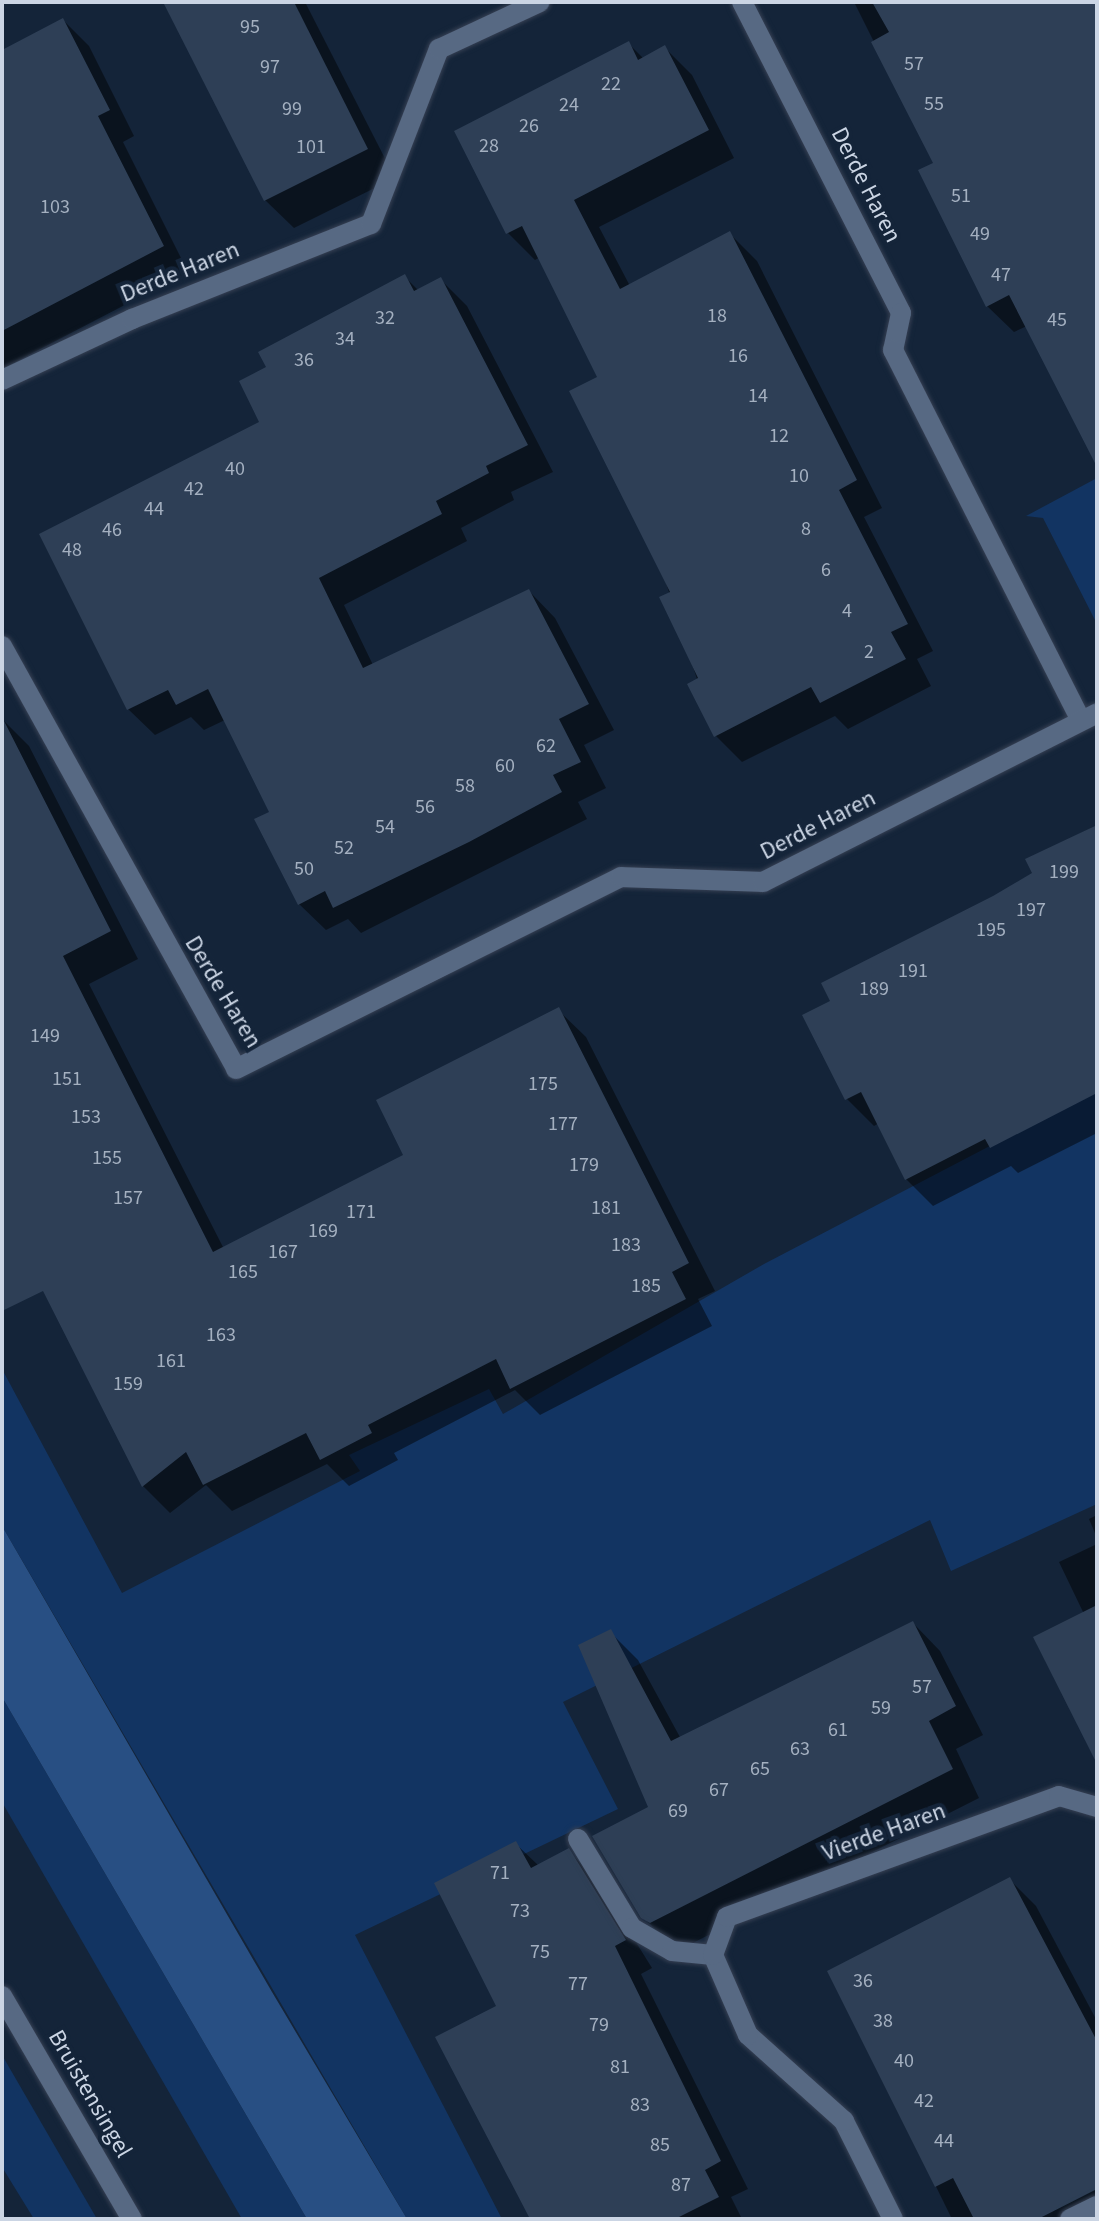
<!DOCTYPE html>
<html>
<head>
<meta charset="utf-8">
<style>
	body { margin:0 }
	#map { position:relative; width:1099px; height:2221px; overflow:hidden; background:#142439; font-family:"Source Sans 3",sans-serif }
	div>[style] { position:absolute }
	.green>* { inset:0; background:#123462 }
	.water>* { inset:0; background:#284f83 }
	.shadow>* { inset:0; background:#0007 }
	.building>* { inset:0; background:#2e3f56 }
	.roads { filter:drop-shadow(0 0 2px #364053) drop-shadow(0 0 2px #364053) }
	.lane>* { height:20px; margin:-10px; padding:0 10px; transform-origin:10px; border-radius:10px; background:#576983 }
	.street>* { height:20px; margin:-10px; padding:0 10px; transform-origin:10px; border-radius:10px; background:#576983 }
	.secondary>* { height:20px; margin:-10px; padding:0 10px; transform-origin:10px; border-radius:10px; background:#576983 }
	span { translate:-50% -50%; white-space:nowrap; text-align:center; line-height:1.15; -webkit-text-stroke:8px #142439; paint-order:stroke }
	.number-label { font-size:20px; color:#a4b0c0 }
	.number-label span { -webkit-text-stroke-width:0 }
	.street-label { font-size:24px; color:#cbd5e4 }
	.frame { position:absolute; inset:0; border:4px solid #cbd5e4; pointer-events:none }
</style>
</head>
<body>
<div id="map">
	<div class="green">
		<i style="clip-path:polygon(1097px 478px,1097px 624px,1043px 518px,1026px 516px)"></i>
		<i style="clip-path:polygon(1097px 1090px,1097px 1504px,951px 1571px,930px 1520px,563px 1702px,618px 1809px,355px 1935px,502px 2219px,407px 2219px,2px 1526px,2px 1369px,122px 1593px,360px 1471px,349px 1455px,489px 1389px,503px 1414px,764px 1264px)"></i>
		<i style="clip-path:polygon(2px 1697px,307px 2219px,242px 2219px,2px 1802px)"></i>
		<i style="clip-path:polygon(2px 2055px,97px 2219px,34px 2219px,2px 2167px)"></i>
	</div>
	<div class="water">
		<i style="clip-path:polygon(2px 1526px,272px 1992px,407px 2219px,307px 2219px,2px 1697px)"></i>
	</div>
	<div class="shadow">
		<i style="clip-path:polygon(165px 2px,305px 2px,395px 178px,294px 228px,265px 200px)"></i>
		<i style="clip-path:polygon(854px 2px,1097px 2px,1097px 456px,1027px 326px,1014px 332px,987px 306px,935px 164px)"></i>
		<i style="clip-path:polygon(63px 20px,89px 46px,134px 136px,123px 142px,188px 272px,2px 369px,2px 52px)"></i>
		<i style="clip-path:polygon(629px 44px,644px 59px,665px 48px,692px 75px,734px 158px,599px 227px,630px 286px,730px 234px,757px 261px,882px 508px,864px 517px,933px 651px,917px 659px,931px 686px,848px 729px,835px 716px,742px 762px,715px 735px,600px 378px,540px 257px,535px 260px,508px 233px)"></i>
		<i style="clip-path:polygon(405px 277px,419px 291px,441px 280px,467px 306px,553px 472px,511px 492px,514px 500px,461px 528px,467px 541px,344px 605px,373px 665px,529px 591px,555px 618px,614px 730px,584px 745px,606px 788px,578px 802px,587px 819px,361px 933px,348px 919px,326px 930px,299px 904px,271px 813px,225px 720px,204px 730px,191px 717px,155px 735px,128px 709px,262px 423px,268px 368px)"></i>
		<i style="clip-path:polygon(2px 719px,29px 746px,138px 959px,89px 984px,224px 1249px,406px 1156px,558px 1010px,586px 1037px,715px 1291px,698px 1299px,712px 1326px,540px 1415px,515px 1390px,394px 1453px,398px 1460px,349px 1486px,327px 1464px,232px 1511px,206px 1485px,170px 1513px,143px 1486px,2px 1083px)"></i>
		<i style="clip-path:polygon(1097px 825px,1097px 1133px,1018px 1173px,1011px 1166px,933px 1206px,906px 1179px,879px 1123px,874px 1126px,847px 1099px,833px 1002px,1035px 873px,1028px 860px)"></i>
		<i style="clip-path:polygon(1097px 1515px,1097px 1538px,1089px 1519px)"></i>
		<i style="clip-path:polygon(1097px 1544px,1097px 1736px,1084px 1614px,1059px 1562px)"></i>
		<i style="clip-path:polygon(913px 1623px,940px 1651px,983px 1735px,956px 1749px,979px 1798px,679px 1950px,672px 1946px,643px 1917px,650px 1808px,610px 1632px,638px 1660px,681px 1739px)"></i>
		<i style="clip-path:polygon(516px 1844px,539px 1866px,568px 1851px,596px 1878px,652px 1968px,641px 1974px,748px 2189px,731px 2197px,742px 2219px,541px 2219px,498px 2007px)"></i>
		<i style="clip-path:polygon(1010px 1880px,1036px 1906px,1097px 2021px,1097px 2219px,952px 2219px,830px 1972px)"></i>
	</div>
	<div class="building">
		<i style="clip-path:polygon(163px 2px,294px 2px,368px 149px,264px 201px)"></i>
		<i style="clip-path:polygon(872px 2px,1097px 2px,1097px 467px,1009px 295px,986px 307px,918px 170px,933px 163px,871px 42px,889px 32px)"></i>
		<i style="clip-path:polygon(63px 18px,110px 110px,98px 116px,164px 246px,2px 331px,2px 50px)"></i>
		<i style="clip-path:polygon(629px 41px,638px 60px,665px 45px,709px 130px,574px 200px,620px 289px,730px 231px,857px 480px,839px 490px,908px 624px,891px 632px,906px 659px,820px 703px,811px 687px,714px 737px,687px 684px,698px 678px,659px 597px,670px 592px,569px 391px,597px 377px,522px 226px,506px 234px,454px 131px)"></i>
		<i style="clip-path:polygon(405px 274px,414px 291px,441px 277px,528px 445px,486px 466px,489px 473px,436px 501px,442px 514px,319px 578px,363px 668px,529px 589px,589px 704px,559px 719px,581px 762px,553px 775px,562px 792px,469px 842px,333px 908px,325px 891px,298px 905px,254px 819px,269px 812px,208px 689px,176px 705px,168px 690px,127px 710px,39px 534px,259px 422px,239px 381px,266px 367px,258px 352px)"></i>
		<i style="clip-path:polygon(2px 717px,111px 931px,63px 956px,213px 1252px,403px 1155px,376px 1100px,559px 1007px,689px 1263px,672px 1272px,686px 1299px,510px 1389px,496px 1359px,368px 1425px,372px 1433px,320px 1460px,306px 1433px,203px 1485px,186px 1452px,142px 1487px,43px 1291px,2px 1311px)"></i>
		<i style="clip-path:polygon(1097px 825px,1097px 1093px,990px 1148px,985px 1139px,905px 1180px,861px 1092px,845px 1100px,802px 1015px,830px 1001px,821px 983px,993px 896px,1032px 873px,1025px 859px)"></i>
		<i style="clip-path:polygon(1097px 1605px,1097px 1764px,1033px 1637px)"></i>
		<i style="clip-path:polygon(913px 1621px,956px 1706px,929px 1721px,953px 1769px,650px 1923px,641px 1918px,592px 1836px,648px 1807px,578px 1645px,611px 1629px,671px 1741px)"></i>
		<i style="clip-path:polygon(516px 1841px,531px 1868px,569px 1848px,626px 1940px,615px 1946px,721px 2161px,705px 2170px,719px 2197px,675px 2219px,530px 2219px,435px 2037px,496px 2006px,434px 1883px)"></i>
		<i style="clip-path:polygon(1010px 1877px,1097px 2041px,1097px 2189px,1038px 2219px,974px 2219px,953px 2178px,935px 2187px,827px 1971px)"></i>
	</div>
	<div class="roads">
		<div class="lane">
			<i style="left:1070px;top:2219px;width:30px;rotate:-26deg"></i>
		</div>
		<div class="street">
			<i style="left:742px;top:2px;width:349px;rotate:62.9deg"></i>
			<i style="left:901px;top:313px;width:38px;rotate:102deg"></i>
			<i style="left:893px;top:350px;width:415px;rotate:63.1deg"></i>
			<i style="left:2px;top:380px;width:144px;rotate:-25.1deg"></i>
			<i style="left:132px;top:319px;width:257px;rotate:-21.7deg"></i>
			<i style="left:371px;top:224px;width:188px;rotate:-68.8deg"></i>
			<i style="left:439px;top:49px;width:111px;rotate:-25deg"></i>
			<i style="left:2px;top:646px;width:483px;rotate:61deg"></i>
			<i style="left:236px;top:1069px;width:430px;rotate:-26.5deg"></i>
			<i style="left:621px;top:877px;width:142px;rotate:2deg"></i>
			<i style="left:763px;top:882px;width:374px;rotate:-26.8deg"></i>
			<i style="left:578px;top:1839px;width:104px;rotate:58.8deg"></i>
			<i style="left:632px;top:1928px;width:46px;rotate:29.9deg"></i>
			<i style="left:672px;top:1951px;width:41px;rotate:5.6deg"></i>
			<i style="left:893px;top:2219px;width:110px;rotate:-116.6deg"></i>
			<i style="left:844px;top:2121px;width:129px;rotate:-138.1deg"></i>
			<i style="left:748px;top:2035px;width:87px;rotate:-113.6deg"></i>
			<i style="left:713px;top:1955px;width:40px;rotate:-69.8deg"></i>
			<i style="left:727px;top:1917px;width:353px;rotate:-20deg"></i>
			<i style="left:1059px;top:1796px;width:40px;rotate:16deg"></i>
		</div>
		<div class="secondary">
			<i style="left:2px;top:1996px;width:258px;rotate:59.8deg"></i>
		</div>
	</div>
	<div class="number-label">
		<span style="left:250px;top:27px">95</span>
		<span style="left:914px;top:64px">57</span>
		<span style="left:270px;top:67px">97</span>
		<span style="left:611px;top:84px">22</span>
		<span style="left:934px;top:104px">55</span>
		<span style="left:569px;top:105px">24</span>
		<span style="left:292px;top:109px">99</span>
		<span style="left:529px;top:126px">26</span>
		<span style="left:489px;top:146px">28</span>
		<span style="left:311px;top:147px">101</span>
		<span style="left:961px;top:196px">51</span>
		<span style="left:55px;top:207px">103</span>
		<span style="left:980px;top:234px">49</span>
		<span style="left:1001px;top:275px">47</span>
		<span style="left:717px;top:316px">18</span>
		<span style="left:385px;top:318px">32</span>
		<span style="left:1057px;top:320px">45</span>
		<span style="left:345px;top:339px">34</span>
		<span style="left:738px;top:356px">16</span>
		<span style="left:304px;top:360px">36</span>
		<span style="left:758px;top:396px">14</span>
		<span style="left:779px;top:436px">12</span>
		<span style="left:235px;top:469px">40</span>
		<span style="left:799px;top:476px">10</span>
		<span style="left:194px;top:489px">42</span>
		<span style="left:154px;top:509px">44</span>
		<span style="left:806px;top:529px">8</span>
		<span style="left:112px;top:530px">46</span>
		<span style="left:72px;top:550px">48</span>
		<span style="left:826px;top:570px">6</span>
		<span style="left:847px;top:611px">4</span>
		<span style="left:869px;top:652px">2</span>
		<span style="left:546px;top:746px">62</span>
		<span style="left:505px;top:766px">60</span>
		<span style="left:465px;top:786px">58</span>
		<span style="left:425px;top:807px">56</span>
		<span style="left:385px;top:827px">54</span>
		<span style="left:344px;top:848px">52</span>
		<span style="left:304px;top:869px">50</span>
		<span style="left:1064px;top:872px">199</span>
		<span style="left:1031px;top:910px">197</span>
		<span style="left:991px;top:930px">195</span>
		<span style="left:913px;top:971px">191</span>
		<span style="left:874px;top:989px">189</span>
		<span style="left:45px;top:1036px">149</span>
		<span style="left:67px;top:1079px">151</span>
		<span style="left:543px;top:1084px">175</span>
		<span style="left:86px;top:1117px">153</span>
		<span style="left:563px;top:1124px">177</span>
		<span style="left:107px;top:1158px">155</span>
		<span style="left:584px;top:1165px">179</span>
		<span style="left:128px;top:1198px">157</span>
		<span style="left:606px;top:1208px">181</span>
		<span style="left:361px;top:1212px">171</span>
		<span style="left:323px;top:1231px">169</span>
		<span style="left:626px;top:1245px">183</span>
		<span style="left:283px;top:1252px">167</span>
		<span style="left:243px;top:1272px">165</span>
		<span style="left:646px;top:1286px">185</span>
		<span style="left:221px;top:1335px">163</span>
		<span style="left:171px;top:1361px">161</span>
		<span style="left:128px;top:1384px">159</span>
		<span style="left:922px;top:1687px">57</span>
		<span style="left:881px;top:1708px">59</span>
		<span style="left:838px;top:1730px">61</span>
		<span style="left:800px;top:1749px">63</span>
		<span style="left:760px;top:1769px">65</span>
		<span style="left:719px;top:1790px">67</span>
		<span style="left:678px;top:1811px">69</span>
		<span style="left:500px;top:1873px">71</span>
		<span style="left:520px;top:1911px">73</span>
		<span style="left:540px;top:1952px">75</span>
		<span style="left:863px;top:1981px">36</span>
		<span style="left:578px;top:1984px">77</span>
		<span style="left:883px;top:2021px">38</span>
		<span style="left:599px;top:2025px">79</span>
		<span style="left:904px;top:2061px">40</span>
		<span style="left:620px;top:2067px">81</span>
		<span style="left:924px;top:2101px">42</span>
		<span style="left:640px;top:2105px">83</span>
		<span style="left:944px;top:2141px">44</span>
		<span style="left:660px;top:2145px">85</span>
		<span style="left:681px;top:2185px">87</span>
	</div>
	<div class="street-label">
		<span style="left:866px;top:185px;rotate:63deg">Derde Haren</span>
		<span style="left:180px;top:272px;rotate:-22deg">Derde Haren</span>
		<span style="left:818px;top:825px;rotate:-27deg">Derde Haren</span>
		<span style="left:223px;top:992px;rotate:59deg">Derde Haren</span>
		<span style="left:884px;top:1832px;rotate:-20deg">Vierde Haren</span>
		<span style="left:90px;top:2094px;rotate:60deg">Bruistensingel</span>
	</div>
	<div class="frame"></div>
</div>
</body>
</html>
